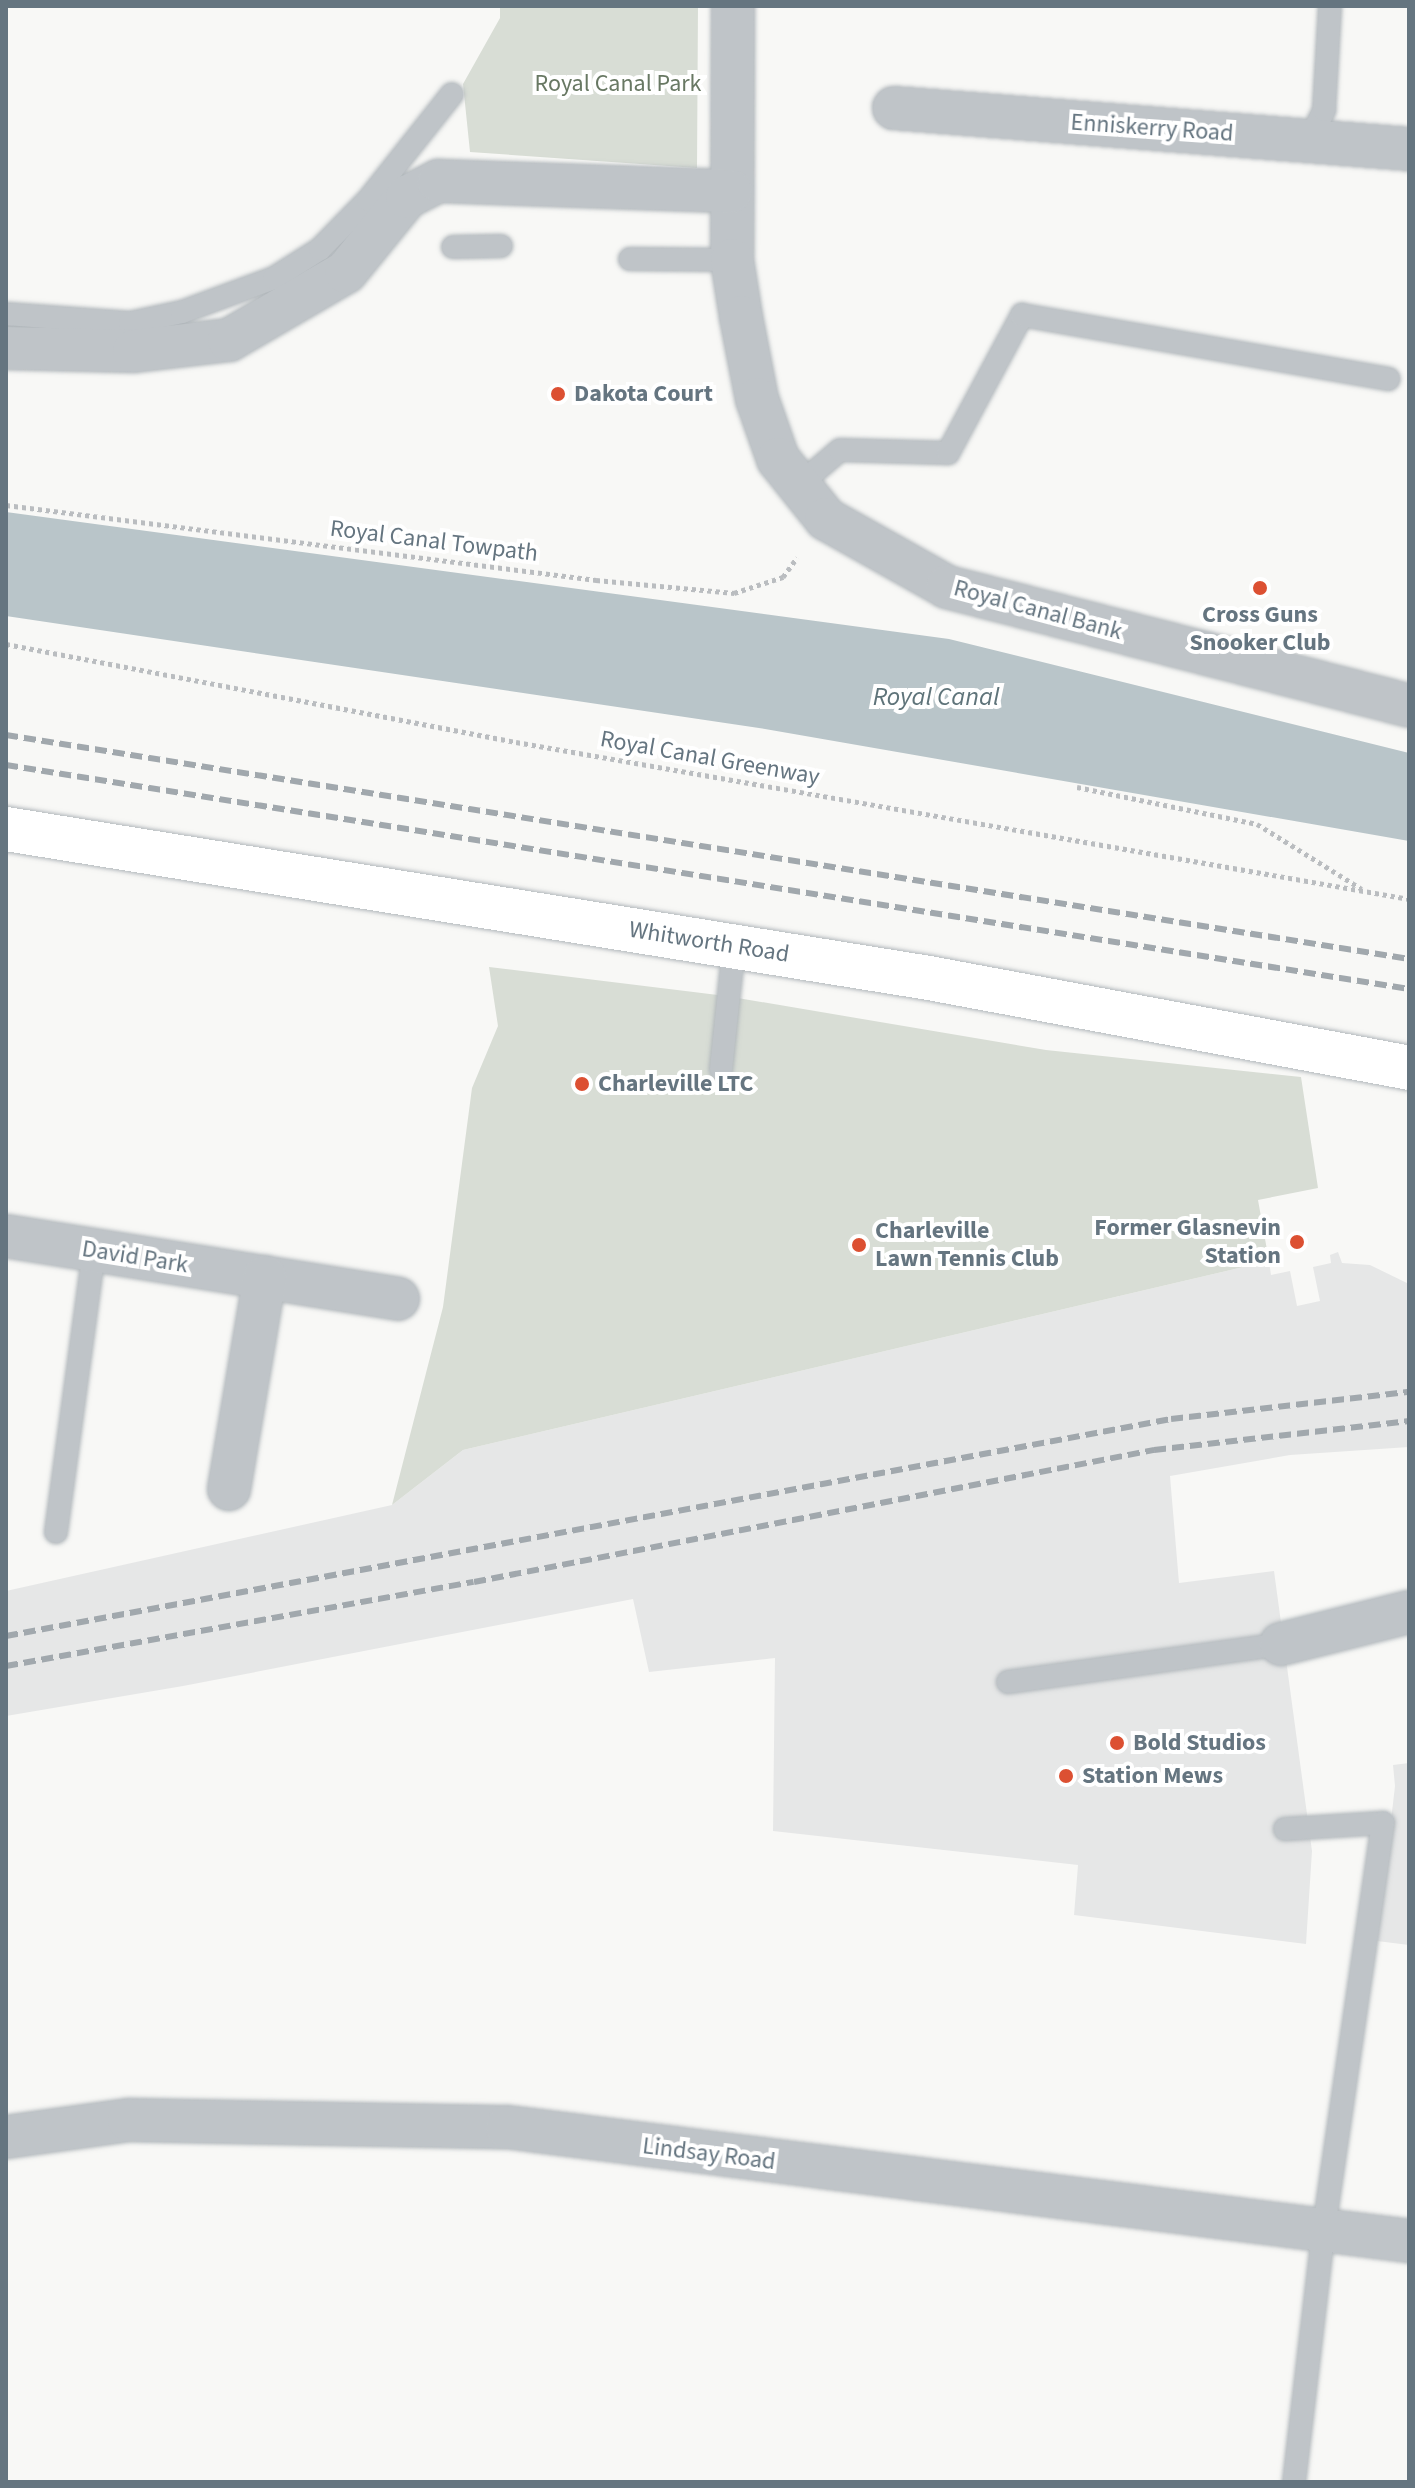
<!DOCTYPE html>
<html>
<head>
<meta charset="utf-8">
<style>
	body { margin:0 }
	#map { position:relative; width:1415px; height:2488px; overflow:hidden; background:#f8f8f6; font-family:"Source Sans 3",sans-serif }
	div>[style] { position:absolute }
	.built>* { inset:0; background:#e6e7e7 }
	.green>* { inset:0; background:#d8ddd5 }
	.water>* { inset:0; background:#b9c5c9 }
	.path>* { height:5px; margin-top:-2.5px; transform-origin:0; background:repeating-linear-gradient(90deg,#babdc0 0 4px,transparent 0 8px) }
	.roads { filter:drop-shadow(0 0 2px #b2b8bc) drop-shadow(0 0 2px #b2b8bc) }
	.lane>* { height:22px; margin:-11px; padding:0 11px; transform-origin:11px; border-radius:11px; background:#bfc4c8 }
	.street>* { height:42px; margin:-21px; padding:0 21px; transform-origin:21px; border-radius:21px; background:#bfc4c8 }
	.secondary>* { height:44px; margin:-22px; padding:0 22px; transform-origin:22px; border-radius:22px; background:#fff }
	.rail>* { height:6px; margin-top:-3px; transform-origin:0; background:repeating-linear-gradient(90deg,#a1a8ad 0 12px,transparent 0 18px) }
	.dots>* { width:22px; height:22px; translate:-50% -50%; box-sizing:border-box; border:4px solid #fff; border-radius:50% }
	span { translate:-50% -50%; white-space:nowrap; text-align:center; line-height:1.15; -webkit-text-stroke:8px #fff; paint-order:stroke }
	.park-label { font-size:24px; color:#687863 }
	.street-label { font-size:24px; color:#657580 }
	.poi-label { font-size:24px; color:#657580; font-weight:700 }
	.left { translate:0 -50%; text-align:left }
	.right { translate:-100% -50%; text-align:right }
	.water-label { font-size:26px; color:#5f747a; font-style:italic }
	.frame { position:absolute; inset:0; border:8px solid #657580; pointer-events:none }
</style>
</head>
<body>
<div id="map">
	<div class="built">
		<i style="clip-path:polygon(1338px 1252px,1342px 1263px,1370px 1265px,1409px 1284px,1409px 1447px,1290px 1455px,1170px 1476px,1179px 1583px,1274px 1571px,1312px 1851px,1306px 1944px,1074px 1915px,1078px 1865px,773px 1831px,775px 1658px,649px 1672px,633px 1599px,183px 1686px,6px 1716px,6px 1591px,392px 1505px,463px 1450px,1269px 1261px,1271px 1275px,1290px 1271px,1297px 1306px,1320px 1301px,1313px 1267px,1331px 1263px,1330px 1255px)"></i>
		<i style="clip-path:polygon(1409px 1763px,1409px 1945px,1377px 1941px,1395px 1786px,1393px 1765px)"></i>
	</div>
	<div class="green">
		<i style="clip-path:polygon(500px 6px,698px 6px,697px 168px,470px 152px,463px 84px,500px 18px)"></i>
		<i style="clip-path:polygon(489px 967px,726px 996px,1046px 1050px,1301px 1077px,1318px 1188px,1258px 1200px,1269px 1261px,463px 1450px,392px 1505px,443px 1307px,472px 1088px,498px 1026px)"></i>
	</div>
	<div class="water">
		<i style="clip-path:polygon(6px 512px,949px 639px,1409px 753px,1409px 841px,765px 729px,6px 616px)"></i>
	</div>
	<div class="path">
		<i style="left:6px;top:505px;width:595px;rotate:7.24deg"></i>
		<i style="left:596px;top:580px;width:139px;rotate:5.4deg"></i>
		<i style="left:734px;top:593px;width:52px;rotate:-18.1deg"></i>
		<i style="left:783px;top:577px;width:24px;rotate:-54deg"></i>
		<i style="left:6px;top:644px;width:519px;rotate:10.88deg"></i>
		<i style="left:516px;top:742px;width:907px;rotate:9.97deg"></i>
		<i style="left:1077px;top:787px;width:184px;rotate:11.6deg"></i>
		<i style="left:1257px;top:824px;width:123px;rotate:31.8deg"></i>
	</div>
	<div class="roads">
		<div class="lane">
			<i style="left:1309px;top:140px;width:34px;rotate:-63deg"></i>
			<i style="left:1324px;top:110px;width:104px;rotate:-86.7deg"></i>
			<i style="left:453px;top:247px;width:48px;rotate:-1.2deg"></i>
			<i style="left:630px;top:259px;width:102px;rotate:0.6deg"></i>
			<i style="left:6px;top:314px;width:124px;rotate:4.2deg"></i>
			<i style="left:130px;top:323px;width:53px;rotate:-11.9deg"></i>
			<i style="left:182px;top:312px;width:98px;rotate:-20.3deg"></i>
			<i style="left:274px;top:278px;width:54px;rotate:-32.2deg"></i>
			<i style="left:320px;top:249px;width:69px;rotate:-45.6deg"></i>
			<i style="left:368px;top:200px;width:135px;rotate:-51.6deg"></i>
			<i style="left:799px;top:485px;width:54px;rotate:-40.5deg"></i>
			<i style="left:840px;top:450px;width:108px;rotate:1.6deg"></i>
			<i style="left:948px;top:453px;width:157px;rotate:-61.8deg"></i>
			<i style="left:1022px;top:315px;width:372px;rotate:9.9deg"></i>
			<i style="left:721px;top:1069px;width:124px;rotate:-84deg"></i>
			<i style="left:56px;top:1532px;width:285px;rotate:-82.3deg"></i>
			<i style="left:1008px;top:1682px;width:276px;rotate:-7.9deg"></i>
			<i style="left:1285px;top:1829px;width:98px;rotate:-3.5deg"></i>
			<i style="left:1383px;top:1823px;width:408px;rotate:98.3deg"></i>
			<i style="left:1324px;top:2227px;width:257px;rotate:96.7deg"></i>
		</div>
		<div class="street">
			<i style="left:733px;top:6px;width:254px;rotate:90.2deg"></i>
			<i style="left:732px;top:260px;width:58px;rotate:81deg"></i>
			<i style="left:741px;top:317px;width:84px;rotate:79deg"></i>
			<i style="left:757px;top:399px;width:64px;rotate:70.7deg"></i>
			<i style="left:778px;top:459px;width:77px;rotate:51.3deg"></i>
			<i style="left:826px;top:519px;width:139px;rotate:29.3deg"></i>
			<i style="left:947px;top:587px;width:477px;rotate:14.4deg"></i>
			<i style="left:894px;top:108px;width:517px;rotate:4.55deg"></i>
			<i style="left:6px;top:348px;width:128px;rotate:1.3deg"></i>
			<i style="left:134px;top:351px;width:96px;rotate:-6.6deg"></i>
			<i style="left:229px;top:340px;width:135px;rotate:-30.2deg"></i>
			<i style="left:346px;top:272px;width:97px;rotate:-50.9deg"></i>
			<i style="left:407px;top:197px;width:36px;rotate:-27deg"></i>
			<i style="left:439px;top:181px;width:292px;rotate:2deg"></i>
			<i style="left:6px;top:1236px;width:397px;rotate:9.1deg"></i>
			<i style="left:229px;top:1489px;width:215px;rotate:-80.4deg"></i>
			<i style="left:1281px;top:1644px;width:132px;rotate:-14deg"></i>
			<i style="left:6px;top:2137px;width:124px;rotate:-7.9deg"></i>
			<i style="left:129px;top:2120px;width:378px;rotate:1.1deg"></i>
			<i style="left:507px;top:2127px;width:909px;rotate:7.2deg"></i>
		</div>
		<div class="secondary">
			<i style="left:6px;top:829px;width:935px;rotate:9.17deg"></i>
			<i style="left:929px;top:978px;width:488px;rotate:10.6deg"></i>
		</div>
	</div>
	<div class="rail">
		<i style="left:6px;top:735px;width:1421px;rotate:9.07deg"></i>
		<i style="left:6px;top:765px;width:1421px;rotate:9.07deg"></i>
		<i style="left:6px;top:1636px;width:1185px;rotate:-10.55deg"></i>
		<i style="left:1171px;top:1419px;width:240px;rotate:-6.5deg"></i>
		<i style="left:6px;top:1666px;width:475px;rotate:-10.2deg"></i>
		<i style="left:474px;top:1582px;width:693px;rotate:-10.99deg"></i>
		<i style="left:1154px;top:1450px;width:257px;rotate:-6.5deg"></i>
	</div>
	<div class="dots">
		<i style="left:558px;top:394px;background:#dc5032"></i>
		<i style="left:1260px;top:588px;background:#dc5032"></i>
		<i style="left:582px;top:1084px;background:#dc5032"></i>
		<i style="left:1297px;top:1242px;background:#dc5032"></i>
		<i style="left:859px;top:1245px;background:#dc5032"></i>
		<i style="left:1117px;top:1743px;background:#dc5032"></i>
		<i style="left:1066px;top:1776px;background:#dc5032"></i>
	</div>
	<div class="park-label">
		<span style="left:618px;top:84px">Royal Canal Park</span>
	</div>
	<div class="street-label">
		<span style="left:1152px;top:128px;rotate:4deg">Enniskerry Road</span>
		<span style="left:434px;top:541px;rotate:7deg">Royal Canal Towpath</span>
		<span style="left:1038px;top:610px;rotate:15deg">Royal Canal Bank</span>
		<span style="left:710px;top:758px;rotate:10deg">Royal Canal Greenway</span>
		<span style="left:709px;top:942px;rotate:9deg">Whitworth Road</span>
		<span style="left:135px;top:1257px;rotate:9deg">David Park</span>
		<span style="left:709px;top:2154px;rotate:7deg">Lindsay Road</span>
	</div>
	<div class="poi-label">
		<span class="left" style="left:574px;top:394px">Dakota Court</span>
		<span style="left:1260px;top:629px">Cross Guns<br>Snooker Club</span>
		<span class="left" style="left:598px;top:1084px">Charleville LTC</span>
		<span class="right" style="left:1281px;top:1242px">Former Glasnevin<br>Station</span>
		<span class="left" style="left:875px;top:1245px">Charleville<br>Lawn Tennis Club</span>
		<span class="left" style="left:1133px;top:1743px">Bold Studios</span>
		<span class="left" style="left:1082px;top:1776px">Station Mews</span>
	</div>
	<div class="water-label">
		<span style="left:936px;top:697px">Royal Canal</span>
	</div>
	<div class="frame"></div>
</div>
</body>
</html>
